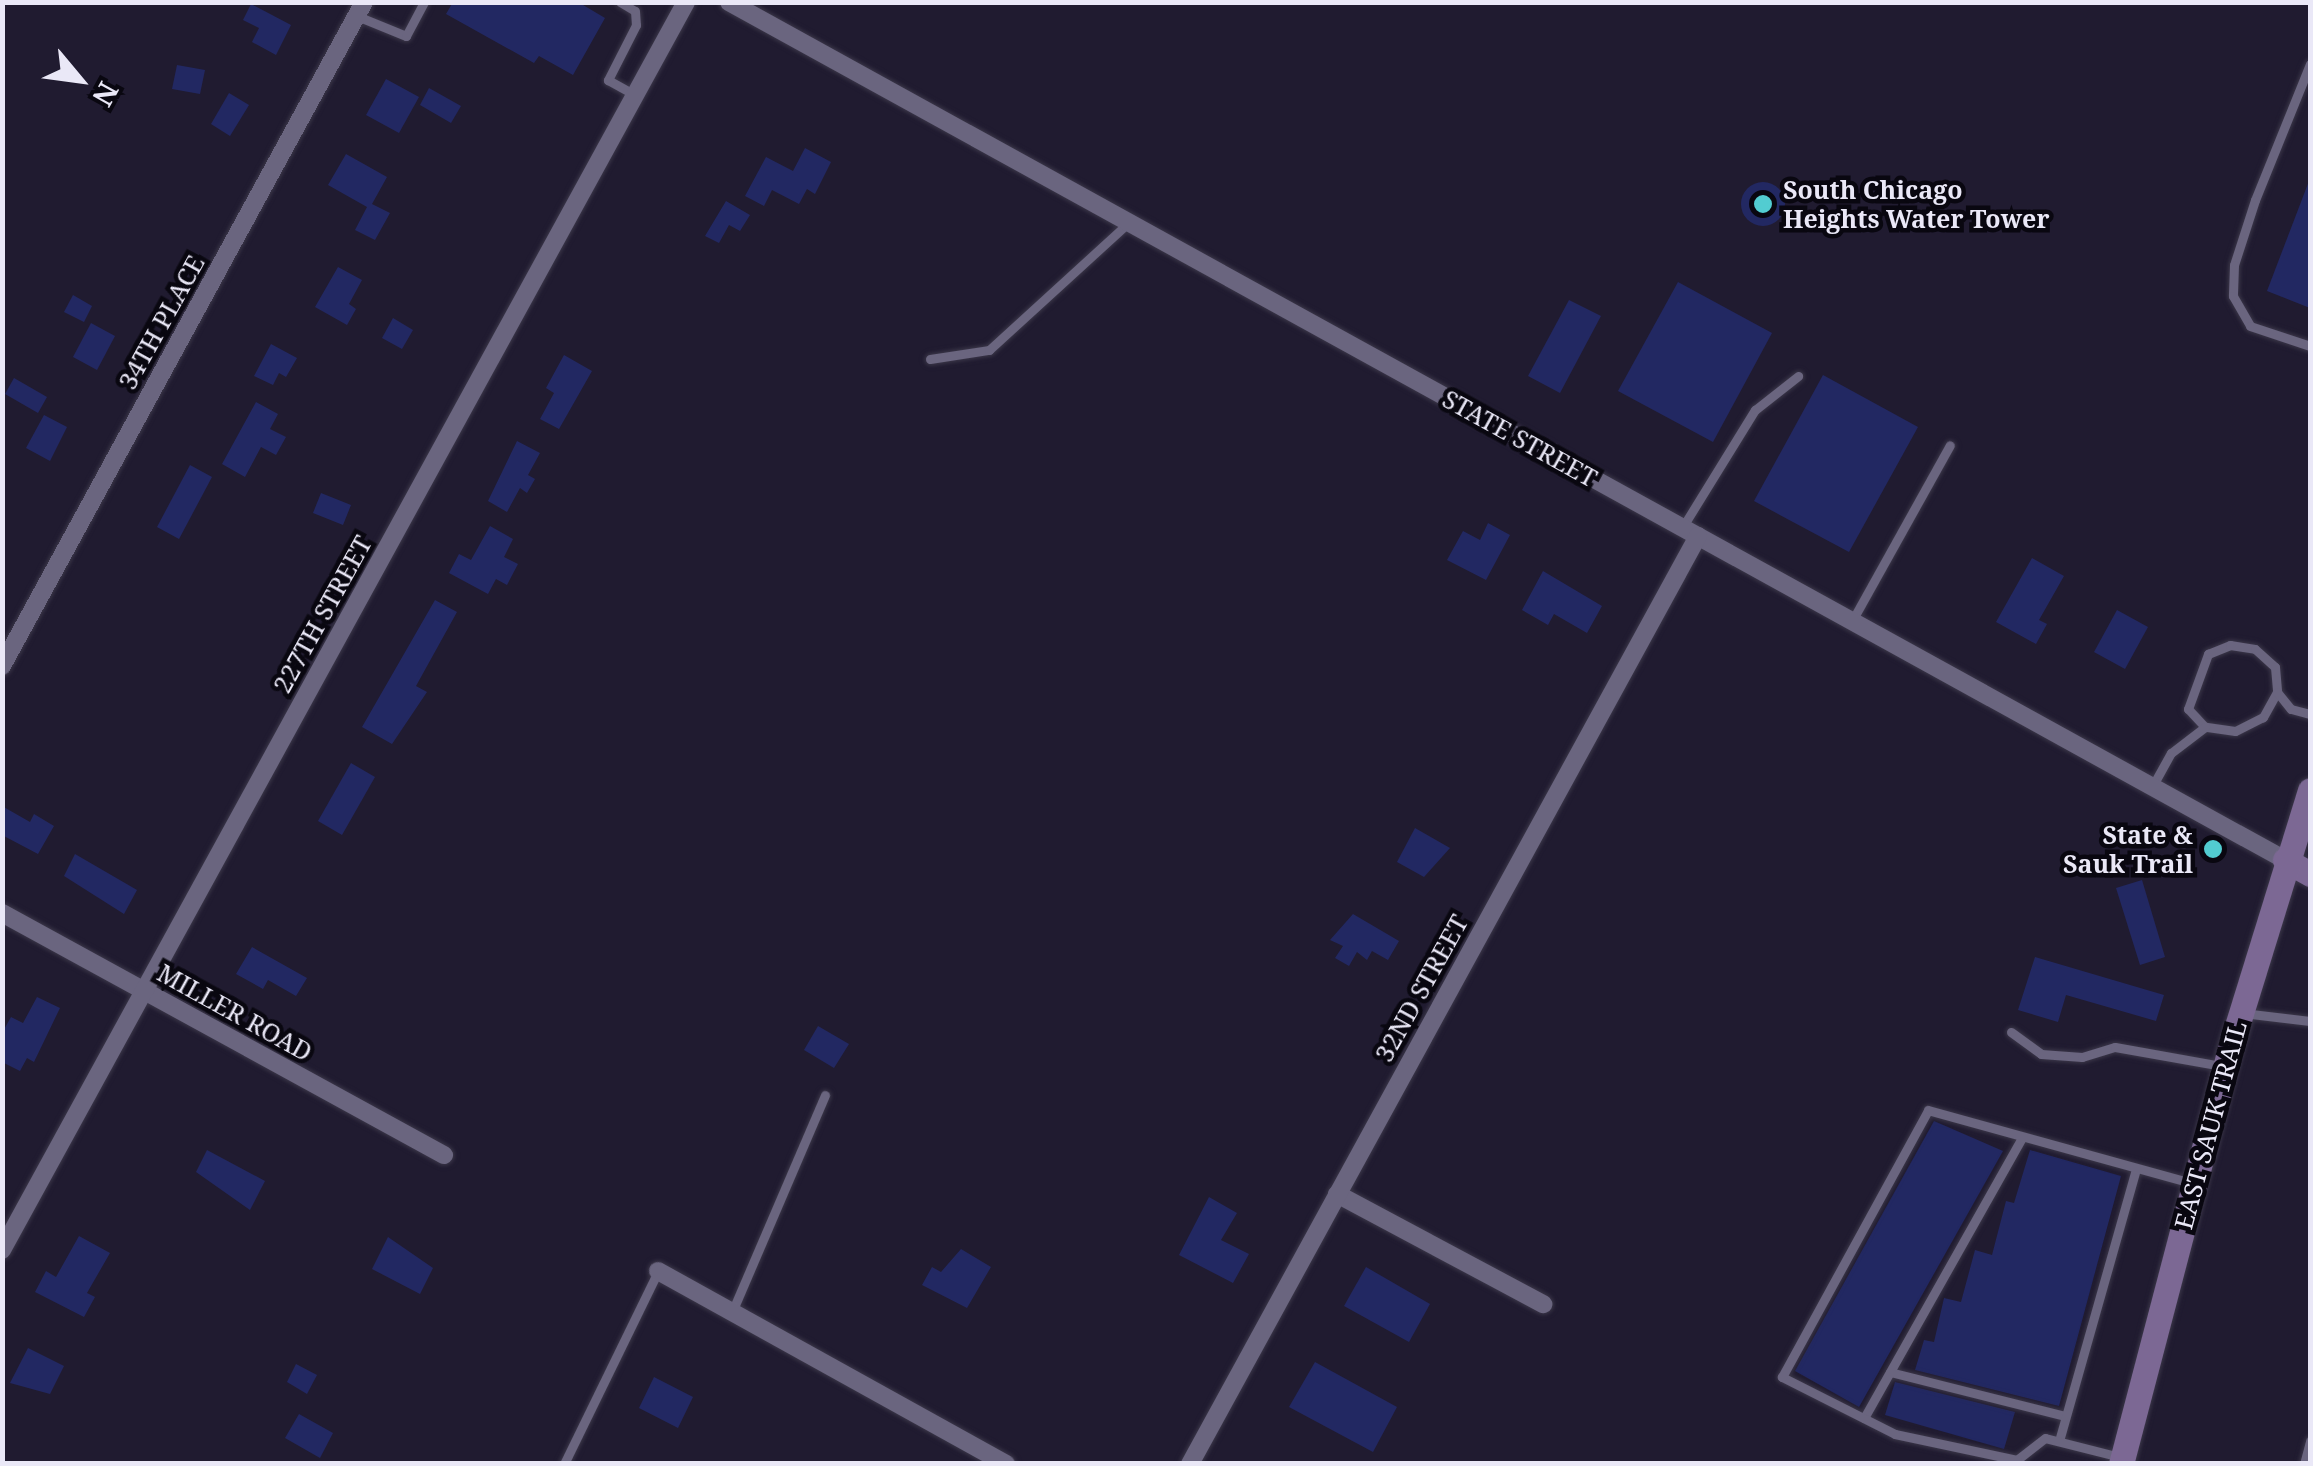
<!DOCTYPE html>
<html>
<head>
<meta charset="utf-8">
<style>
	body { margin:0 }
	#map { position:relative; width:2313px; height:1466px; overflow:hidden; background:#201b30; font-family:"Noto Serif",serif }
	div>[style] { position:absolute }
	.building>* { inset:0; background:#222862 }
	.round { border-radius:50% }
	.roads { filter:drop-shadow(0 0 2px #3b3749) drop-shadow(0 0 2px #3b3749) }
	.lane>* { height:9px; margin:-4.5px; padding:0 4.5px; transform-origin:4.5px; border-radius:4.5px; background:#6a657f }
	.street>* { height:18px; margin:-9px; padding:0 9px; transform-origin:9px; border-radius:9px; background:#6a657f }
	.secondary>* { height:25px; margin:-12.5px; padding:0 12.5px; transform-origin:12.5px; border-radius:12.5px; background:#7c6894 }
	.dots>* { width:28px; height:28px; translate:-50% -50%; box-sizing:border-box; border:5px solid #090710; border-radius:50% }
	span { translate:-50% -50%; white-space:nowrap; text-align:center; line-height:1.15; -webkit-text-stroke:9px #090710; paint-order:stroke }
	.poi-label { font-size:25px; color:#eae8f7; font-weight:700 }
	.left { translate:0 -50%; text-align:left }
	.right { translate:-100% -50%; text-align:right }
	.street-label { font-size:25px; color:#eae8f7 }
	.frame { position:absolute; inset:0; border:5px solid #eae8f7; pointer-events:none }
	.north { position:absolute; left:30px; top:30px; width:100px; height:100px; -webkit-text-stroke:8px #090710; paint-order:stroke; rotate:119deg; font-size:28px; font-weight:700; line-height:40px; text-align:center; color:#eae8f7 }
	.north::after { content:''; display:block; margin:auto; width:35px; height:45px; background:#eae8f7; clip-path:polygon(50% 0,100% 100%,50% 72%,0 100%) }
</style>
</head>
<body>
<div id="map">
	<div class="building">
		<i style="clip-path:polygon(453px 2px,578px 2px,605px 18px,573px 75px,539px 56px,534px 63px,446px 14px)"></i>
		<i style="clip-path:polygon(251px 4px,291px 25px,276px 55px,252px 42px,259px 28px,243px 20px)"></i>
		<i style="clip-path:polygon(177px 65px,205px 70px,200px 94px,172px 89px)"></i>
		<i style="clip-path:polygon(386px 79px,419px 97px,399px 133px,366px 115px)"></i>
		<i style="clip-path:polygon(429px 88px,461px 106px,451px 123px,420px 105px)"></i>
		<i style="clip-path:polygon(229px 93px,249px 105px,230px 136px,211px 124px)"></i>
		<i style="clip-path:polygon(805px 148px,831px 162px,815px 194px,807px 189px,799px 204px,772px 190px,764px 206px,745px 196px,766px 157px,793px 171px)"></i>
		<i style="clip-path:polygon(346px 154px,387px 177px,372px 204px,390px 213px,375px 240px,355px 230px,367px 207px,328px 185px)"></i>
		<i style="clip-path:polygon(2309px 181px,2310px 181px,2310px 308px,2267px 291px)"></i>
		<i class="round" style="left:1741px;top:182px;width:44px;height:44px"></i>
		<i style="clip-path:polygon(726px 201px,750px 215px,740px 231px,729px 225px,719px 243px,705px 236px)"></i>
		<i style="clip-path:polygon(338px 267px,362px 280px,349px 304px,356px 309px,347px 325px,315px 307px)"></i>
		<i style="clip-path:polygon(1678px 282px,1772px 333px,1713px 442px,1618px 391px)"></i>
		<i style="clip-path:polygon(73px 295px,92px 306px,84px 322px,64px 312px)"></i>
		<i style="clip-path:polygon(1569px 300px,1601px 316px,1560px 393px,1528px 376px)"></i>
		<i style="clip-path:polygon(393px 318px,413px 330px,402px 349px,382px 338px)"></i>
		<i style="clip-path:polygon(91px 323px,115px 336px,97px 370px,73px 357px)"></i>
		<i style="clip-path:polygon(271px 344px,297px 358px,286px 377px,279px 373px,273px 385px,254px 376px)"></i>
		<i style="clip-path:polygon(564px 355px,592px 371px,559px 429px,540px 419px,554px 393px,546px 388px)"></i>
		<i style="clip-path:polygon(1823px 375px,1918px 427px,1849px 552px,1754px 501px)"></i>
		<i style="clip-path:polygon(14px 378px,47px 397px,38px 413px,5px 394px)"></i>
		<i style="clip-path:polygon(256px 402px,278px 414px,270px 429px,286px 437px,276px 455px,261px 447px,245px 477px,222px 464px)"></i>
		<i style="clip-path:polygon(44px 415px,67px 427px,50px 461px,26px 448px)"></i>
		<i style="clip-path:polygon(517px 441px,540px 453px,528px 475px,535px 479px,527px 493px,520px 488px,507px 512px,488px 501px)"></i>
		<i style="clip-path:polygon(190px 465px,212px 477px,179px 539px,157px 527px)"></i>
		<i style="clip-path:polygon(321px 493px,351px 505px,343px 525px,313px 513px)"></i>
		<i style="clip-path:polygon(1488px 523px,1510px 535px,1486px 580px,1447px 560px,1463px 531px,1480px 540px)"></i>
		<i style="clip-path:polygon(490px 526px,513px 539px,504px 557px,518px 564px,507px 585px,496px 579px,488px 594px,449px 573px,459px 554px,471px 560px)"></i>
		<i style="clip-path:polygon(2032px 558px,2064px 576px,2039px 620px,2047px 624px,2036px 644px,1996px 622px)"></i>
		<i style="clip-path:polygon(1543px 571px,1602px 606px,1587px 633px,1554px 614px,1548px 625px,1522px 610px)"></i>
		<i style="clip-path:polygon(435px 600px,457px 612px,416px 686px,427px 692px,392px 744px,362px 727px)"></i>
		<i style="clip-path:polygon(2117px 610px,2148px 627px,2125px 669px,2094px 652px)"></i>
		<i style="clip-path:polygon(351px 763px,375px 777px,342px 835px,318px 821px)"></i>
		<i style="clip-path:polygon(2px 806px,30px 822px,34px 814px,54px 826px,38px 854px,2px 835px)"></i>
		<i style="clip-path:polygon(1415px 828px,1450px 848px,1424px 877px,1397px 862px)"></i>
		<i style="clip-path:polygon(75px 854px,137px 890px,124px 914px,64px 876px)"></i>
		<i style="clip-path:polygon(2142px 880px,2165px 957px,2140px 965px,2116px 888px)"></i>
		<i style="clip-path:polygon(1353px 914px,1399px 941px,1388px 960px,1372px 951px,1367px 960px,1357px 952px,1349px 966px,1335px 958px,1343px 946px,1330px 940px)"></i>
		<i style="clip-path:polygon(252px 947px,307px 978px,296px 996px,268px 980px,263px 989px,236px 974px)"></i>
		<i style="clip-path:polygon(2035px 957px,2164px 995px,2156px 1021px,2066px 995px,2058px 1022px,2018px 1010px)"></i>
		<i style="clip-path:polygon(37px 997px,60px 1008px,34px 1062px,27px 1058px,20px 1071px,2px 1062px,2px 1033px,11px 1017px,23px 1023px)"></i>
		<i style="clip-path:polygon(818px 1026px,849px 1044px,834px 1068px,804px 1050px)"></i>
		<i style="clip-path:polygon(1934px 1121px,2003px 1151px,1859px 1407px,1795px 1371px)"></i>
		<i style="clip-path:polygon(207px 1150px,265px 1181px,250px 1210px,196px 1172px)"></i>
		<i style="clip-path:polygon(2030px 1150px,2121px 1176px,2059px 1406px,1915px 1370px,1924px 1340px,1934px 1342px,1944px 1298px,1961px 1302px,1975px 1250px,1992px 1255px,2006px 1201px,2014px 1203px)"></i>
		<i style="clip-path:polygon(1209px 1197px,1237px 1213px,1221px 1240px,1249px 1254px,1233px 1283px,1179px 1255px)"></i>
		<i style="clip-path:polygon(79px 1236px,110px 1253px,87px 1293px,95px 1297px,84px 1317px,35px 1292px,46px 1271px,56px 1277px)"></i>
		<i style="clip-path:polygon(388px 1237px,433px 1268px,420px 1294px,372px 1269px)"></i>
		<i style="clip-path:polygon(961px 1249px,991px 1267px,967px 1308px,922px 1285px,932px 1267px,941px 1272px)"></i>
		<i style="clip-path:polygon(1366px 1267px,1430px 1304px,1409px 1342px,1344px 1306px)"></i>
		<i style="clip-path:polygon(28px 1348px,64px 1366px,50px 1394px,10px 1383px)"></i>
		<i style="clip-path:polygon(1315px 1362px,1397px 1407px,1373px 1452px,1289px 1407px)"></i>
		<i style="clip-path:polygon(296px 1364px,317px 1375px,307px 1394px,287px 1382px)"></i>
		<i style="clip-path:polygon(654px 1377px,693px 1397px,678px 1428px,639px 1408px)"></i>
		<i style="clip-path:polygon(1895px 1382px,2015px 1412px,2004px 1449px,1885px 1415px)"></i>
		<i style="clip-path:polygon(299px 1414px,333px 1433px,320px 1458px,285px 1438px)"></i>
	</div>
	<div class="roads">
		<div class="lane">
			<i style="left:620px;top:2px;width:17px;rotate:31deg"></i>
			<i style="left:635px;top:11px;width:14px;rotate:86deg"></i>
			<i style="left:636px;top:25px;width:62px;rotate:117deg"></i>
			<i style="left:608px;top:80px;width:31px;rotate:29deg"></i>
			<i style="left:357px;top:16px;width:53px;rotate:22.2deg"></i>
			<i style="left:406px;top:36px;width:38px;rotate:-62deg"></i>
			<i style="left:2310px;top:64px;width:147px;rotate:112deg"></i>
			<i style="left:2255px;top:200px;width:68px;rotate:107.9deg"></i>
			<i style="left:2234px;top:265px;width:31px;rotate:92deg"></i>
			<i style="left:2233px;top:296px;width:34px;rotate:60deg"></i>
			<i style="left:2250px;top:326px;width:63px;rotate:18.4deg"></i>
			<i style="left:930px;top:359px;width:60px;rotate:-8.7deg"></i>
			<i style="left:989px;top:350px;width:188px;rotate:-42.4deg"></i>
			<i style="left:1682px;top:528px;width:139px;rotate:-58.3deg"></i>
			<i style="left:1755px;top:410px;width:55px;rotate:-38.3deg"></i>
			<i style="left:1852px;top:621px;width:201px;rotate:-60.9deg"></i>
			<i style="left:2277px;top:692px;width:29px;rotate:119deg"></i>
			<i style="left:2263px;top:717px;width:31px;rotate:153deg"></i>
			<i style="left:2235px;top:731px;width:30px;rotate:-172deg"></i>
			<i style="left:2205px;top:727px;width:25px;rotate:-133deg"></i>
			<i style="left:2188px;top:709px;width:59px;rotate:-70deg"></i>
			<i style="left:2208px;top:654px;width:24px;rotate:-22deg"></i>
			<i style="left:2230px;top:645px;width:25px;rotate:9deg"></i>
			<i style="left:2255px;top:649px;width:27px;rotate:42deg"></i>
			<i style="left:2275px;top:667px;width:25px;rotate:85deg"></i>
			<i style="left:2277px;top:692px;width:22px;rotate:51deg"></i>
			<i style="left:2291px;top:709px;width:20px;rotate:15deg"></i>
			<i style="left:2152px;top:787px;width:39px;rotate:-61deg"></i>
			<i style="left:2171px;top:753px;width:43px;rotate:-37.4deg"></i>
			<i style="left:2243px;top:1013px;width:67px;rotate:6.8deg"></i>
			<i style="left:2011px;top:1032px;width:37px;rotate:36deg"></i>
			<i style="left:2041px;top:1054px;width:41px;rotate:4.2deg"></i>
			<i style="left:2082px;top:1057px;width:34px;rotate:-17deg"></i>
			<i style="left:2115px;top:1047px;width:109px;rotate:10.1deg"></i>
			<i style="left:732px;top:1312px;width:236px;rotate:-66.8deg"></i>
			<i style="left:1890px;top:1372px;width:180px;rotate:14.1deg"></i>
			<i style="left:1864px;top:1418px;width:322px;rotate:-60.6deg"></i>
			<i style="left:2059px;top:1441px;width:283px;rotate:-74.2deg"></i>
			<i style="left:2120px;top:1457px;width:77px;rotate:-165.8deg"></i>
			<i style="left:2045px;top:1438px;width:36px;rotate:142deg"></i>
			<i style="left:2017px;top:1460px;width:125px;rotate:-168deg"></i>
			<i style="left:1895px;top:1434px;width:127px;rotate:-153.2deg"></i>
			<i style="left:1782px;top:1377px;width:304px;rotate:-61.3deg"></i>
			<i style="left:1928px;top:1110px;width:276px;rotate:15.5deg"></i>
			<i style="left:564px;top:1464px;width:215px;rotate:-64deg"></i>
			<i style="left:2304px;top:1464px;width:24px;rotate:-75deg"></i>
		</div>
		<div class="street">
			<i style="left:729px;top:2px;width:1777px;rotate:28.87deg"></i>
			<i style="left:2px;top:666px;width:756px;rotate:-61.4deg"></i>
			<i style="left:2px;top:913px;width:504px;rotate:28.7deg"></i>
			<i style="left:1337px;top:1194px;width:234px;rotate:28.1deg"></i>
			<i style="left:2px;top:1250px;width:1423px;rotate:-61.27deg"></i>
			<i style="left:658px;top:1271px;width:398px;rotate:29deg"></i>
			<i style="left:1190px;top:1464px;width:1058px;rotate:-61.3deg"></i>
		</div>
		<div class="secondary">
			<i style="left:2285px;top:860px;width:29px;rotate:29deg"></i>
			<i style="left:2121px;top:1464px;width:426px;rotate:-75.3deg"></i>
			<i style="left:2229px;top:1052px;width:274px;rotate:-72.8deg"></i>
		</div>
	</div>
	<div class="dots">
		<i style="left:1763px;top:204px;background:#52ccd1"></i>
		<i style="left:2213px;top:849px;background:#52ccd1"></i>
	</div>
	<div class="poi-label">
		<span class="left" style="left:1783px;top:204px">South Chicago<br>Heights Water Tower</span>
		<span class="right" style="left:2193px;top:849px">State &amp;<br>Sauk Trail</span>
	</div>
	<div class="street-label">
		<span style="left:161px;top:322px;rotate:-61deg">34TH PLACE</span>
		<span style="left:1520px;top:438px;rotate:29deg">STATE STREET</span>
		<span style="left:322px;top:614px;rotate:-61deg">227TH STREET</span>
		<span style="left:1421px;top:988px;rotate:-61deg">32ND STREET</span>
		<span style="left:235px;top:1012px;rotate:29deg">MILLER ROAD</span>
		<span style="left:2210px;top:1125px;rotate:-75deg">EAST SAUK TRAIL</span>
	</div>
	<div class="frame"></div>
	<div class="north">N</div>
</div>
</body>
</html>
